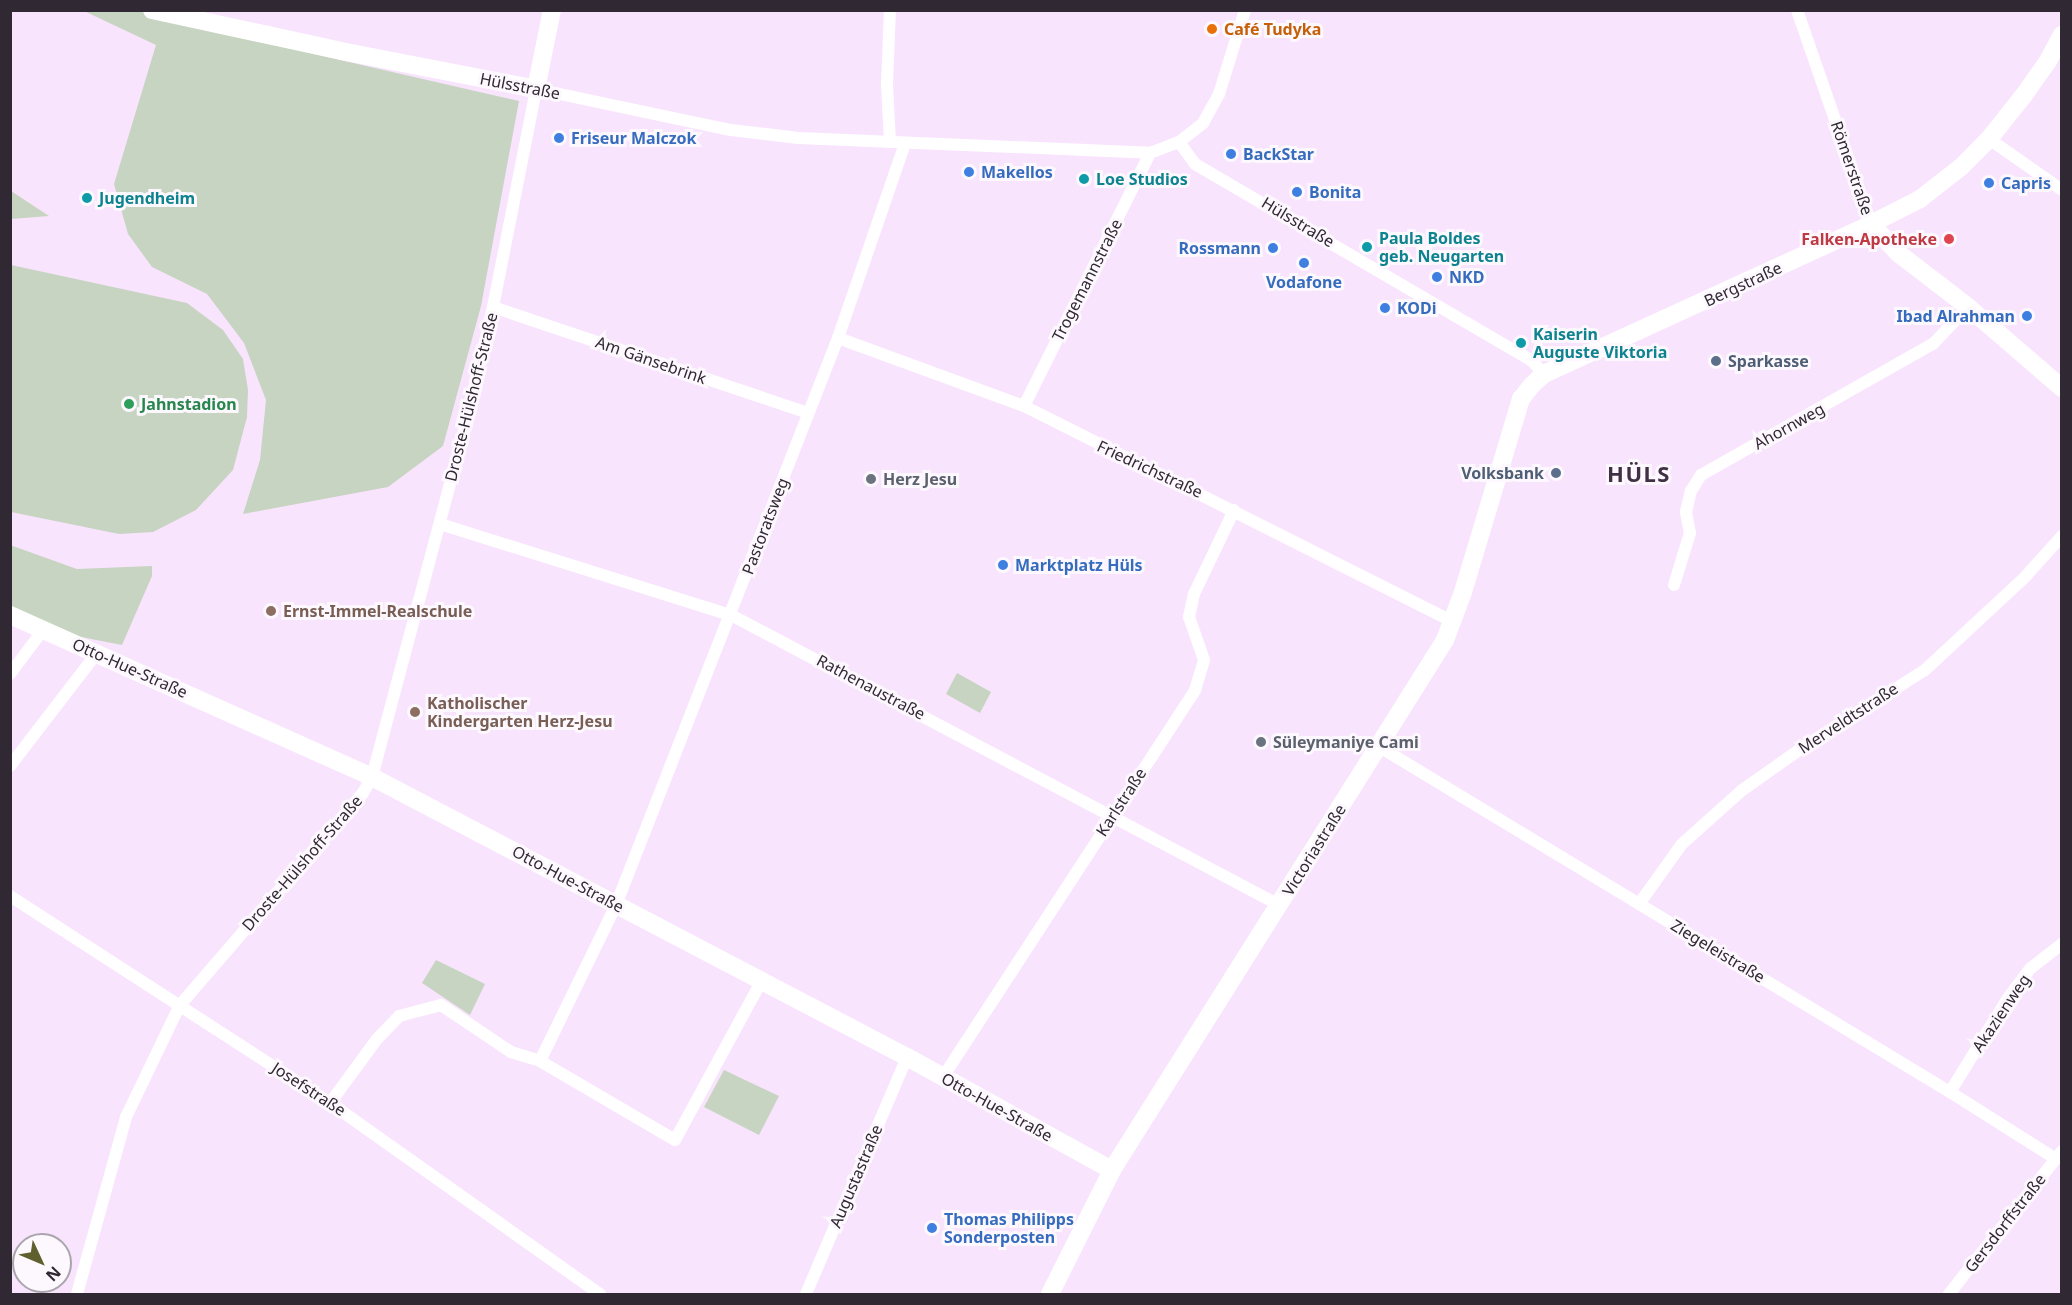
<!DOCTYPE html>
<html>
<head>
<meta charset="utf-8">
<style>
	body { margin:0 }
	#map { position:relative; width:2072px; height:1305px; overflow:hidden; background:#f9e4fe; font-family:"Noto Sans",sans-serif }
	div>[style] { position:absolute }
	.green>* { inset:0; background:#c7d4c1 }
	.street>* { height:12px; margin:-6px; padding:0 6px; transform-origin:6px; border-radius:6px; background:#fff }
	.secondary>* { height:18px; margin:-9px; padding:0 9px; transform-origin:9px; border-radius:9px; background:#fff }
	.dots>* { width:16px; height:16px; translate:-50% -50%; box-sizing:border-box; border:3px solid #fcf8fd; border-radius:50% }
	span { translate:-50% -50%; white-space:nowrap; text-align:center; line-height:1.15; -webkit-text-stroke:6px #fcf8fd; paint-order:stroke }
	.food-label { font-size:16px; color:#c56008; font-weight:700 }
	.left { translate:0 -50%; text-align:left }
	.street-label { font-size:16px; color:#302832 }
	.shop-label { font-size:16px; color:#366cbe; font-weight:700 }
	.right { translate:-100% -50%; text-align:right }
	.culture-label { font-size:16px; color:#0d838f; font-weight:700 }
	.health-label { font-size:16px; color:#be3a42; font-weight:700 }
	.service-label { font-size:16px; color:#4e5e75; font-weight:700 }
	.leisure-label { font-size:16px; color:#27864d; font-weight:700 }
	.worship-label { font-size:16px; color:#5b616d; font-weight:700 }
	.education-label { font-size:16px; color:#785e54; font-weight:700 }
	.district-label { font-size:22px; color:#413045; font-weight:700; letter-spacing:1.5px }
	.frame { position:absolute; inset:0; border:12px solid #302832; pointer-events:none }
	.north { position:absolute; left:12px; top:1233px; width:60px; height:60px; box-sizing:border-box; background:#fcf8fd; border:2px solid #aaa5ac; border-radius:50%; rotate:134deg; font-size:16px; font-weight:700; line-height:24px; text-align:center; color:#302832 }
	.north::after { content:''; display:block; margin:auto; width:21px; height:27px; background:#5f602d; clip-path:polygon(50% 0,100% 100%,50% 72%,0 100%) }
</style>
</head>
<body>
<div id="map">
	<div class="green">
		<i style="clip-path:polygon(84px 11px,204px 11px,201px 28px,519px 101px,481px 306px,443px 446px,388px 487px,243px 514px,260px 460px,266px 400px,244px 343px,207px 294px,152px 267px,128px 234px,114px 184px,156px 45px)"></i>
		<i style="clip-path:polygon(11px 191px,49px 216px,11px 219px)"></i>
		<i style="clip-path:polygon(11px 265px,187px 303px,223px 330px,243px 359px,248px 390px,247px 417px,233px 470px,196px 510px,153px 532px,119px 534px,11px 512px)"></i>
		<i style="clip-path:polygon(10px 545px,77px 569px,152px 566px,152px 576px,122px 645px,71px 635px,11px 606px)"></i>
		<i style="clip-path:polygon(957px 673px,991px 692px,980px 713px,946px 694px)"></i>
		<i style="clip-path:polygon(436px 960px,485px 984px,470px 1015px,422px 983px)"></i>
		<i style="clip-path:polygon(724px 1070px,779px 1096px,759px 1135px,704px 1107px)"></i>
	</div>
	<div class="street">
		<i style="left:1797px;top:10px;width:226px;rotate:70.9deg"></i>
		<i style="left:1989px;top:139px;width:89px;rotate:34.9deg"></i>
		<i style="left:890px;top:142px;width:58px;rotate:-93deg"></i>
		<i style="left:887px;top:84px;width:74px;rotate:-87.7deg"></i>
		<i style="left:1179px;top:142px;width:27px;rotate:54deg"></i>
		<i style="left:1195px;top:164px;width:389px;rotate:30.3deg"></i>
		<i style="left:1531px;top:360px;width:19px;rotate:47deg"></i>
		<i style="left:493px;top:307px;width:332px;rotate:18.6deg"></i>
		<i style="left:838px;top:338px;width:198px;rotate:20.1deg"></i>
		<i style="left:1024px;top:406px;width:480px;rotate:26.7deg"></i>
		<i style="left:1024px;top:406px;width:283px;rotate:-63.5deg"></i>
		<i style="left:440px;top:524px;width:305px;rotate:17.4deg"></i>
		<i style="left:731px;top:615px;width:620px;rotate:27.89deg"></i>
		<i style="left:1674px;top:585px;width:54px;rotate:-72.9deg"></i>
		<i style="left:1690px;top:533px;width:21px;rotate:-101deg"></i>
		<i style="left:1686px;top:512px;width:22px;rotate:-77deg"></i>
		<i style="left:1691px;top:491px;width:19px;rotate:-58deg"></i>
		<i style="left:1701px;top:475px;width:266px;rotate:-29.5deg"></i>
		<i style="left:1933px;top:344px;width:51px;rotate:-46.6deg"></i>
		<i style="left:10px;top:674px;width:55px;rotate:-53.1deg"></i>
		<i style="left:1378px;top:746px;width:669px;rotate:31.17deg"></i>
		<i style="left:1950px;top:1092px;width:125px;rotate:32.3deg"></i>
		<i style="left:10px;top:766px;width:143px;rotate:-52.4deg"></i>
		<i style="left:10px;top:896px;width:381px;rotate:32.9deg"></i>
		<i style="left:330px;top:1103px;width:331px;rotate:35.3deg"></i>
		<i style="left:1639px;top:904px;width:74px;rotate:-54.4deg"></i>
		<i style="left:1682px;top:844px;width:79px;rotate:-41.9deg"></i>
		<i style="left:1741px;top:791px;width:75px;rotate:-35.2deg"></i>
		<i style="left:1802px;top:748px;width:146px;rotate:-32.4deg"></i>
		<i style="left:1925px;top:670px;width:135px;rotate:-42.9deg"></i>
		<i style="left:2024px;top:578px;width:57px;rotate:-47.9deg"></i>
		<i style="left:762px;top:980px;width:182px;rotate:118.5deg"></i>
		<i style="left:675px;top:1140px;width:156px;rotate:-149.7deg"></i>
		<i style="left:540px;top:1061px;width:174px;rotate:-64deg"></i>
		<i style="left:616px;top:905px;width:609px;rotate:-68.62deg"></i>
		<i style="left:838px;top:338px;width:206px;rotate:-71deg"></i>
		<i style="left:943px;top:1077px;width:462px;rotate:-56.9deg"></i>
		<i style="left:1195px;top:690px;width:31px;rotate:-73deg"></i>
		<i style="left:1204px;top:660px;width:46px;rotate:-109.2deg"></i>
		<i style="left:1189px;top:617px;width:24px;rotate:-78deg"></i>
		<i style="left:1194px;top:594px;width:93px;rotate:-64.5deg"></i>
		<i style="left:1950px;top:1092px;width:110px;rotate:-58.3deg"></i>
		<i style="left:2008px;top:998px;width:38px;rotate:-53deg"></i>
		<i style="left:2031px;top:968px;width:39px;rotate:-38deg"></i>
		<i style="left:330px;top:1103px;width:79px;rotate:-53.7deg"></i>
		<i style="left:377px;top:1039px;width:32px;rotate:-46deg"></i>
		<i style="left:399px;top:1016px;width:43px;rotate:-14.7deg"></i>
		<i style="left:441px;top:1005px;width:84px;rotate:33.9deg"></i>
		<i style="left:511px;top:1052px;width:30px;rotate:17deg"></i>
		<i style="left:77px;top:1294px;width:184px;rotate:-74.5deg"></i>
		<i style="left:126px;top:1117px;width:124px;rotate:-64.3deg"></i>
		<i style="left:180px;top:1005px;width:280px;rotate:-49.2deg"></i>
		<i style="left:363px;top:793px;width:18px;rotate:-61deg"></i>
		<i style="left:372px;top:777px;width:361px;rotate:-75.1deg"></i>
		<i style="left:465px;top:428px;width:124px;rotate:-77deg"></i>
		<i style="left:493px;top:307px;width:222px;rotate:-78.8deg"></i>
		<i style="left:536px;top:89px;width:199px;rotate:11.9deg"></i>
		<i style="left:731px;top:130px;width:68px;rotate:6.7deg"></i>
		<i style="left:799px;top:138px;width:351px;rotate:2.4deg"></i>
		<i style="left:1150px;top:153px;width:31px;rotate:-21deg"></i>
		<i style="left:1179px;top:142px;width:31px;rotate:-38deg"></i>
		<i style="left:1203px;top:123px;width:33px;rotate:-61deg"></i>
		<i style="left:1219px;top:94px;width:88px;rotate:-72.8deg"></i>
		<i style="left:806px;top:1294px;width:258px;rotate:-66.9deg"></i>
		<i style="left:1949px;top:1294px;width:182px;rotate:-51.7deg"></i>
	</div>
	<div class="secondary">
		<i style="left:152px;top:10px;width:193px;rotate:12.2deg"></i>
		<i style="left:341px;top:51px;width:199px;rotate:11deg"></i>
		<i style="left:536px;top:89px;width:81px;rotate:-78.6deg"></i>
		<i style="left:1871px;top:224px;width:40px;rotate:47deg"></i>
		<i style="left:1898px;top:253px;width:88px;rotate:37.6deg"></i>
		<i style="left:1968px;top:307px;width:124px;rotate:40.8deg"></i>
		<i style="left:10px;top:615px;width:397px;rotate:24.1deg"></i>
		<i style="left:372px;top:777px;width:604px;rotate:27.63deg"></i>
		<i style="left:907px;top:1057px;width:234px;rotate:28.9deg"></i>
		<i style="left:1050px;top:1294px;width:139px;rotate:-63.4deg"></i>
		<i style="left:1112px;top:1170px;width:626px;rotate:-57.86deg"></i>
		<i style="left:1445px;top:640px;width:51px;rotate:-69.4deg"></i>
		<i style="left:1463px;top:592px;width:202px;rotate:-73.3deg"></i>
		<i style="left:1521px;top:399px;width:18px;rotate:-52deg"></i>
		<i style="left:1532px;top:385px;width:16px;rotate:-43deg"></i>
		<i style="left:1544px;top:374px;width:360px;rotate:-24.6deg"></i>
		<i style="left:1871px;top:224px;width:55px;rotate:-27deg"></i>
		<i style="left:1920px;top:199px;width:52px;rotate:-38deg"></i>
		<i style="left:1961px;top:167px;width:40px;rotate:-45deg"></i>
		<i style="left:1989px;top:139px;width:56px;rotate:-51.5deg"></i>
		<i style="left:2024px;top:95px;width:42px;rotate:-54.8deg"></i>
		<i style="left:2048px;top:61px;width:30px;rotate:-62deg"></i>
	</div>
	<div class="dots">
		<i style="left:1212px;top:29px;background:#e8710a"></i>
		<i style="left:559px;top:138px;background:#3f7fe0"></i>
		<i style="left:1231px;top:154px;background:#3f7fe0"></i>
		<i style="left:969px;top:172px;background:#3f7fe0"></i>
		<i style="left:1084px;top:179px;background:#0f9aa8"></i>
		<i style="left:1989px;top:183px;background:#3f7fe0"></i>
		<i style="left:1297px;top:192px;background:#3f7fe0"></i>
		<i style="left:87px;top:198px;background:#0f9aa8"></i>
		<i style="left:1949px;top:239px;background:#e0444e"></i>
		<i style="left:1367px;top:247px;background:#0f9aa8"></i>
		<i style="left:1273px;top:248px;background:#3f7fe0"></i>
		<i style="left:1304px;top:263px;background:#3f7fe0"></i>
		<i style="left:1437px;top:277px;background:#3f7fe0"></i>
		<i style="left:1385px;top:308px;background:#3f7fe0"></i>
		<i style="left:2027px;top:316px;background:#3f7fe0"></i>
		<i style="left:1521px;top:343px;background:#0f9aa8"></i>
		<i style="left:1716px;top:361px;background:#5c6f8a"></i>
		<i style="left:129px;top:404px;background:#2e9e5b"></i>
		<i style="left:1556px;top:473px;background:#5c6f8a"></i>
		<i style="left:871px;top:479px;background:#6b7280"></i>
		<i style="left:1003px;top:565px;background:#3f7fe0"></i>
		<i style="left:271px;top:611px;background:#8d6e63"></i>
		<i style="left:415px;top:712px;background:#8d6e63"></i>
		<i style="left:1261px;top:742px;background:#6b7280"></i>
		<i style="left:932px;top:1228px;background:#3f7fe0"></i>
	</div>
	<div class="food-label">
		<span class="left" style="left:1224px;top:29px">Café Tudyka</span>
	</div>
	<div class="street-label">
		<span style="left:520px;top:86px;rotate:11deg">Hülsstraße</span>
		<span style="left:1852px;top:168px;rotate:71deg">Römerstraße</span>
		<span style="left:1298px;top:222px;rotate:31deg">Hülsstraße</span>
		<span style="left:1087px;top:280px;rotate:-63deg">Trogemannstraße</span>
		<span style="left:1743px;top:284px;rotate:-25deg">Bergstraße</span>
		<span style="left:651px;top:360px;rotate:19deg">Am Gänsebrink</span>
		<span style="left:471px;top:397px;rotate:-76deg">Droste-Hülshoff-Straße</span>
		<span style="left:1789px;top:426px;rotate:-29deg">Ahornweg</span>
		<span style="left:1150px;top:469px;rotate:25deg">Friedrichstraße</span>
		<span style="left:765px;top:526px;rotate:-69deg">Pastoratsweg</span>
		<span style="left:130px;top:668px;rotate:24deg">Otto-Hue-Straße</span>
		<span style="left:871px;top:687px;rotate:28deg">Rathenaustraße</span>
		<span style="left:1848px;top:718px;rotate:-33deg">Merveldtstraße</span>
		<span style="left:1121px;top:802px;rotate:-57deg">Karlstraße</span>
		<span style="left:1314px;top:850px;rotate:-58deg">Victoriastraße</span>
		<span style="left:302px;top:863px;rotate:-49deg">Droste-Hülshoff-Straße</span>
		<span style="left:568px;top:879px;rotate:28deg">Otto-Hue-Straße</span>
		<span style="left:1718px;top:951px;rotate:31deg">Ziegeleistraße</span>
		<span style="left:2001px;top:1013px;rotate:-56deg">Akazienweg</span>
		<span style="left:309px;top:1089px;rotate:33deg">Josefstraße</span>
		<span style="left:997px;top:1107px;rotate:29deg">Otto-Hue-Straße</span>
		<span style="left:856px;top:1176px;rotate:-67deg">Augustastraße</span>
		<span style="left:2005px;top:1223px;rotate:-52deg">Gersdorffstraße</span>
	</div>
	<div class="shop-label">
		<span class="left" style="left:571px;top:138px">Friseur Malczok</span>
		<span class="left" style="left:1243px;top:154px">BackStar</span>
		<span class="left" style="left:981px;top:172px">Makellos</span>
		<span class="left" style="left:2001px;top:183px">Capris</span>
		<span class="left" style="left:1309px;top:192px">Bonita</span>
		<span class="right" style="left:1261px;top:248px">Rossmann</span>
		<span class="left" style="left:1449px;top:277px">NKD</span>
		<span style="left:1304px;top:282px">Vodafone</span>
		<span class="left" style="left:1397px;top:308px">KODi</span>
		<span class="right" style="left:2015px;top:316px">Ibad Alrahman</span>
		<span class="left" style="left:1015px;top:565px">Marktplatz Hüls</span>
		<span class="left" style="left:944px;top:1228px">Thomas Philipps<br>Sonderposten</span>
	</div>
	<div class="culture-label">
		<span class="left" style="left:1096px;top:179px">Loe Studios</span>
		<span class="left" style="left:99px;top:198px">Jugendheim</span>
		<span class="left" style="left:1379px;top:247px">Paula Boldes<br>geb. Neugarten</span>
		<span class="left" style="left:1533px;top:343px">Kaiserin<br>Auguste Viktoria</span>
	</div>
	<div class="health-label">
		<span class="right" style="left:1937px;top:239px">Falken-Apotheke</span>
	</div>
	<div class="service-label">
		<span class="left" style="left:1728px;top:361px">Sparkasse</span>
		<span class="right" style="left:1544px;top:473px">Volksbank</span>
	</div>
	<div class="leisure-label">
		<span class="left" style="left:141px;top:404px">Jahnstadion</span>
	</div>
	<div class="worship-label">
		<span class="left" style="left:883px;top:479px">Herz Jesu</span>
		<span class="left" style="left:1273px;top:742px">Süleymaniye Cami</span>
	</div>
	<div class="education-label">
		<span class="left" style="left:283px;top:611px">Ernst-Immel-Realschule</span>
		<span class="left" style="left:427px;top:712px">Katholischer<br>Kindergarten Herz-Jesu</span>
	</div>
	<div class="district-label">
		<span style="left:1639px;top:474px">HÜLS</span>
	</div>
	<div class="frame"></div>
	<div class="north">N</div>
</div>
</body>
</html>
